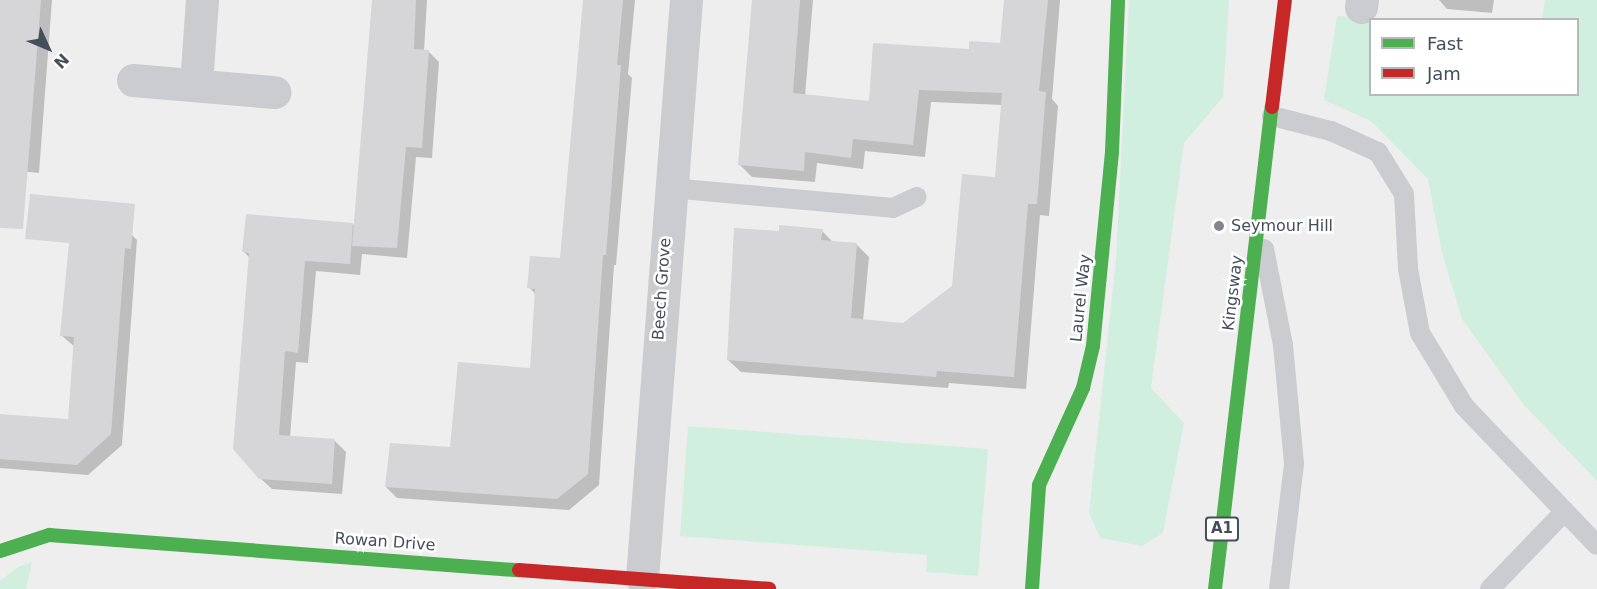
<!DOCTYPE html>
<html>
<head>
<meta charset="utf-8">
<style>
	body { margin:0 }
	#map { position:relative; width:1597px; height:589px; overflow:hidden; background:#efeeee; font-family:"DejaVu Sans",sans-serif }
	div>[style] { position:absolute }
	.green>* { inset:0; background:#d1efdf }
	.shadow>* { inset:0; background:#0003 }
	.building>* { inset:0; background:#d6d6d9 }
	.lane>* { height:20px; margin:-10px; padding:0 10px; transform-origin:10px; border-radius:10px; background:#cacccf }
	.street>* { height:33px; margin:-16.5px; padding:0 16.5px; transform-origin:16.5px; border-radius:16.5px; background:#cacccf }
	.fast>* { height:14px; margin:-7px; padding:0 7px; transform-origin:7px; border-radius:7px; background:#4caf50 }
	.jam>* { height:14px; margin:-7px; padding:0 7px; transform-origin:7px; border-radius:7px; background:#c62828 }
	.dots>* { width:16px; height:16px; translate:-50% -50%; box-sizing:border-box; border:3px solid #fff; border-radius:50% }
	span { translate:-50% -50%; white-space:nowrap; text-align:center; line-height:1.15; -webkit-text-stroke:5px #fff; paint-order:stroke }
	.shield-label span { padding:2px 4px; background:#fff; border:2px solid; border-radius:4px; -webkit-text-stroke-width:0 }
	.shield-label { font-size:15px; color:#454f5c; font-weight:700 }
	.poi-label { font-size:16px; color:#454f5c }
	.left { translate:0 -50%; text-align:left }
	.street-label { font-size:16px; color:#454f5c }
	.legend { position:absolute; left:1369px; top:18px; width:210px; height:78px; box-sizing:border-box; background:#fff; border:2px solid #b5b9be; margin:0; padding:8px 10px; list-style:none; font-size:18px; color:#454f5c }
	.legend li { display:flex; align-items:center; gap:12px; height:30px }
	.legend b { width:30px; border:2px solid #b5b9be }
	.north { position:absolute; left:18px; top:18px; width:60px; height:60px; -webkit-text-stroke:4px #fff; paint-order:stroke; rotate:134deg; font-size:16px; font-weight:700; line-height:24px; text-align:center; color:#454f5c }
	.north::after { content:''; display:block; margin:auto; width:21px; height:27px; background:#454f5c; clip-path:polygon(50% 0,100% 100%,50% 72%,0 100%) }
</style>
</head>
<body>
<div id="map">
	<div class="green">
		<i style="clip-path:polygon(1129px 0,1229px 0,1223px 97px,1184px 143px,1151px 388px,1184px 423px,1163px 533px,1142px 546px,1100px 538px,1089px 513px,1116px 259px)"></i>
		<i style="clip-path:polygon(1545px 0,1597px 0,1597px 481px,1524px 405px,1462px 319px,1442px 253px,1428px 179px,1371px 121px,1324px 100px,1337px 16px,1382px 19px,1370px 20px,1370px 94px,1578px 94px,1578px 20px,1542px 19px)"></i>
		<i style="clip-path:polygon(688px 426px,988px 449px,978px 576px,926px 572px,927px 555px,680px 536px)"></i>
		<i style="clip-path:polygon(32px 562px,26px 589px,0 589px,0 581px,18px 567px)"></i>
	</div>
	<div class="shadow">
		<i style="clip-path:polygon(0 0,52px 0,39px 173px,0 169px)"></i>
		<i style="clip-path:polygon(373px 0,427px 0,424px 51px,428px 51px,439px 62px,432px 158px,416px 157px,407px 258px,362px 254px,360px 275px,316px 271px,308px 363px,296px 362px,290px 437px,335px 441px,346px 452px,342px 494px,272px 489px,260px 478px,250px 258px,244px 252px,353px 224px,355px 227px)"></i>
		<i style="clip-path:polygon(585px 0,635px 0,628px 74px,632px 78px,616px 265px,614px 265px,599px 485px,569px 510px,397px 498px,386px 487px,452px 449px,531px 370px,536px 295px,529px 287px,562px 260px)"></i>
		<i style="clip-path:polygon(753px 0,813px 0,805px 96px,871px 103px,970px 51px,1001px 45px,1005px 0,1060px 0,1052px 99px,1058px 106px,1049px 216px,1040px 215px,1026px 389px,949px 383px,948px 388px,741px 372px,728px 360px,780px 233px,822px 231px,833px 242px,856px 244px,869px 257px,863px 321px,903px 324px,954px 286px,997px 179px,1003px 105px,931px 102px,925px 157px,865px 151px,863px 169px,817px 163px,815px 182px,752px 177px,739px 164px)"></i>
		<i style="clip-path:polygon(1439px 0,1494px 0,1492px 13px,1447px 9px)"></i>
		<i style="clip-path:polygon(126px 229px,137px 240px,122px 445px,88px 475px,0 468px,0 415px,69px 421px,75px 347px,62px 336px)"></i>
	</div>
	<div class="building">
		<i style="clip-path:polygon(0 0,41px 0,23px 229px,0 228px)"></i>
		<i style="clip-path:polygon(372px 0,416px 0,414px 49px,429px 50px,422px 148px,406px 147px,397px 248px,352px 246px)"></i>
		<i style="clip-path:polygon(583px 0,623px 0,617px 65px,621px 65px,606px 255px,603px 255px,588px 474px,557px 499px,385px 487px,390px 443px,450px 447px,458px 362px,530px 368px,535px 289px,527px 288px,530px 256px,560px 258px)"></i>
		<i style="clip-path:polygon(752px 0,800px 0,793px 93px,869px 101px,873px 43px,969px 49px,969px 41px,1000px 43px,1004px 0,1048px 0,1039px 91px,1046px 92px,1037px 204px,1028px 204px,1014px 377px,937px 371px,936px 377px,727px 360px,734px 228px,779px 231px,779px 225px,823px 229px,821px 240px,857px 243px,851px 318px,903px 323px,952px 286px,962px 174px,995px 177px,1002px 93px,919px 90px,913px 145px,853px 139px,851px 158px,805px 152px,804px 171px,738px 165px)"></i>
		<i style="clip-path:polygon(30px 194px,135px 204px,131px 249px,125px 248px,111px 434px,77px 465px,0 459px,0 414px,68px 419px,74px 337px,60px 336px,69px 243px,25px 239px)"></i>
		<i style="clip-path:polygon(246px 214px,353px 223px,350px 264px,305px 261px,298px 353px,285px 351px,279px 435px,335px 439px,332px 484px,259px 479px,233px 449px,249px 253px,242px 252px)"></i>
	</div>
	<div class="lane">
		<i style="left:1272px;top:116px;width:61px;rotate:14.3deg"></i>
		<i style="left:1331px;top:131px;width:51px;rotate:24.1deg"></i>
		<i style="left:1378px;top:152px;width:49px;rotate:58.2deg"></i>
		<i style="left:1404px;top:194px;width:75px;rotate:86.9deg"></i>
		<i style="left:1408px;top:269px;width:65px;rotate:79.4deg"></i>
		<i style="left:1420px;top:333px;width:85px;rotate:58.9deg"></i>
		<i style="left:1464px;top:406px;width:192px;rotate:46.3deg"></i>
		<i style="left:670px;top:188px;width:224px;rotate:5.1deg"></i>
		<i style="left:893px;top:208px;width:26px;rotate:-25deg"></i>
		<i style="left:1264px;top:249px;width:98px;rotate:78.8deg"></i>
		<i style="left:1283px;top:345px;width:120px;rotate:84.7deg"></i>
		<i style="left:1294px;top:464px;width:126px;rotate:96.8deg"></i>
		<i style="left:1490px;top:589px;width:107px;rotate:-46.1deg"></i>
	</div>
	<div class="street">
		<i style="left:1361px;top:7px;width:7px;rotate:-82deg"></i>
		<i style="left:133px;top:80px;width:142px;rotate:4.9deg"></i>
		<i style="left:196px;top:85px;width:85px;rotate:-86deg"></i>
		<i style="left:642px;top:578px;width:580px;rotate:-85.65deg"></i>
	</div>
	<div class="fast">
		<i style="left:0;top:551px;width:52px;rotate:-18.1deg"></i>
		<i style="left:49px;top:535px;width:471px;rotate:4.3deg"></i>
		<i style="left:1032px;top:589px;width:104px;rotate:-86.1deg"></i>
		<i style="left:1039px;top:485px;width:107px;rotate:-65.6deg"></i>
		<i style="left:1083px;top:388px;width:43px;rotate:-76.6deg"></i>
		<i style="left:1093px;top:346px;width:195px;rotate:-84.4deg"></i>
		<i style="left:1112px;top:152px;width:152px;rotate:-87.7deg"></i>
		<i style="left:1215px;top:589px;width:485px;rotate:-83.3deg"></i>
	</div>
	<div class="jam">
		<i style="left:1272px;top:107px;width:108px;rotate:-83.1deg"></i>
		<i style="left:519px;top:570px;width:251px;rotate:4.3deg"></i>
	</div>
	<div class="dots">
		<i style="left:1219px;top:226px;background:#80878f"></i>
	</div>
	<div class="shield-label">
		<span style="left:1222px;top:529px">A1</span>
	</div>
	<div class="poi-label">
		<span class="left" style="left:1231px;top:226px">Seymour Hill</span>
	</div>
	<div class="street-label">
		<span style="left:662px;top:289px;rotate:-86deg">Beech Grove</span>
		<span style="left:1233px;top:293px;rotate:-83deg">Kingsway</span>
		<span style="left:1081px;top:298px;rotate:-84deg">Laurel Way</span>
		<span style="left:385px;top:542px;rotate:4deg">Rowan Drive</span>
	</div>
	<ul class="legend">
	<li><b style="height:8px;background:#4caf50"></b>Fast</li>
	<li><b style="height:8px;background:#c62828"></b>Jam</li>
	</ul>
	<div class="north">N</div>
</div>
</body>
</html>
